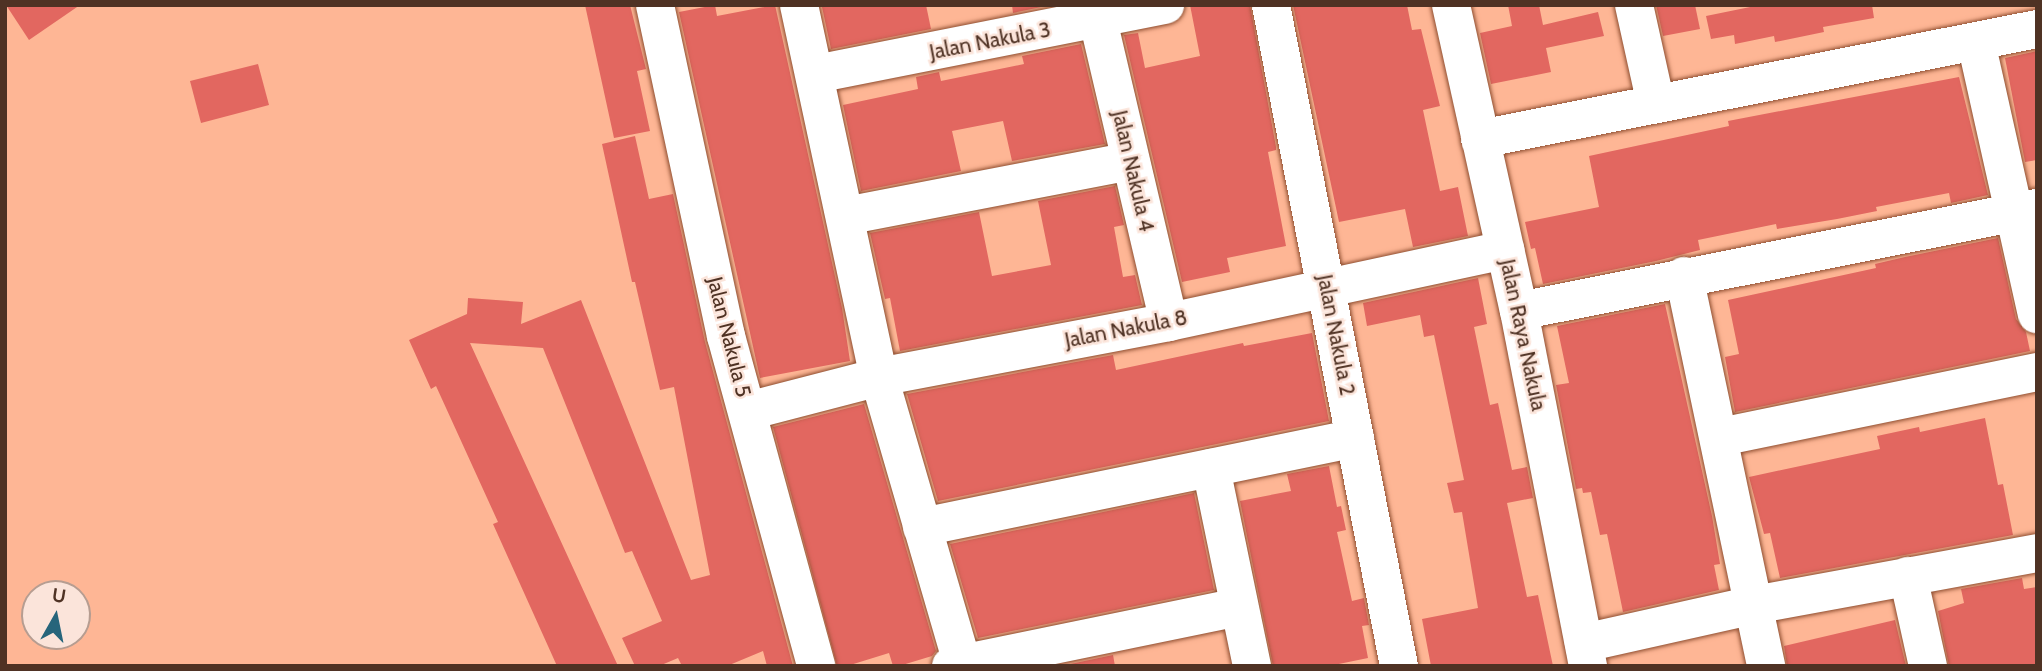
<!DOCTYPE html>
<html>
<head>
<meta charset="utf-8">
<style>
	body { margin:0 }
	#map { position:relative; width:2042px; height:671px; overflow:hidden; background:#feb695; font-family:Cabin,sans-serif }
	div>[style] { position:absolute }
	.building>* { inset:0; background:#e26760 }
	.roads { filter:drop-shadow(0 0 2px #8e4e30) drop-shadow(0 0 2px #8e4e30) }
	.minor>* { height:38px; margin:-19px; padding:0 19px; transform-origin:19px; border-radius:19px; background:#fff }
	span { translate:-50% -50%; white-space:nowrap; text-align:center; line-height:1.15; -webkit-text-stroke:5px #fbe4da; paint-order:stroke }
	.street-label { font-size:21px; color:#4f3224 }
	.frame { position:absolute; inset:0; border:7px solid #4f3224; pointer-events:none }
	.north { position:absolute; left:21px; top:580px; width:70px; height:70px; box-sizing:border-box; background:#fbe4da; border:2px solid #b69d91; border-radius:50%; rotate:9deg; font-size:19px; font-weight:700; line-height:28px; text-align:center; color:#4f3224 }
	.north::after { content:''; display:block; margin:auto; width:24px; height:32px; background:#27657b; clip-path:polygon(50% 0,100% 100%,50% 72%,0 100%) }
</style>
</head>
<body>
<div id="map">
	<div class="building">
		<i style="clip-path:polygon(6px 5px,80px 5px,29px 40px)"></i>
		<i style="clip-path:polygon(585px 5px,630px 5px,646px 69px,637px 71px,650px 131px,614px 138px)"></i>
		<i style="clip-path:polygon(715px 5px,717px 16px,775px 5px,842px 308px,850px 361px,760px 378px,679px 12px)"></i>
		<i style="clip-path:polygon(832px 5px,926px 5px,931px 29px,831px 49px,822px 7px)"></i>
		<i style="clip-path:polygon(1012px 5px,1051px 5px,1013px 13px)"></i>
		<i style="clip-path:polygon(1190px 5px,1250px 5px,1276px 147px,1276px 150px,1268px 152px,1286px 246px,1227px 258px,1230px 272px,1182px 282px,1124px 35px,1138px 33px,1145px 68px,1200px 56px)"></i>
		<i style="clip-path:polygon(1293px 5px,1407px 5px,1412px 30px,1421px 29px,1440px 106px,1423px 110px,1440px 191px,1458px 187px,1468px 236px,1413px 247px,1405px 209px,1339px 222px)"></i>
		<i style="clip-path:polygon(1508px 5px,1539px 5px,1543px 25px,1598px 12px,1604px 36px,1546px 48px,1551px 72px,1491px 84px,1480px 33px,1512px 26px)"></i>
		<i style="clip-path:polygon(1656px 5px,1695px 5px,1700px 29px,1663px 36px)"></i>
		<i style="clip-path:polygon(1760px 5px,1872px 5px,1874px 18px,1823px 27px,1824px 32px,1775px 42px,1774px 36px,1735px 44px,1734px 35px,1711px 39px,1706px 16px)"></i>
		<i style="clip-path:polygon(1081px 44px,1105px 144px,1012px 161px,1003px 121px,952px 131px,961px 171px,861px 191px,843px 105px,918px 89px,916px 77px,939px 72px,941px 81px,1024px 64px,1022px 56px)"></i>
		<i style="clip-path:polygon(2037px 51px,2037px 160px,2025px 162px,2005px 58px)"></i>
		<i style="clip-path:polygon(258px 64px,269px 105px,201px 123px,190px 81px)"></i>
		<i style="clip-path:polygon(1959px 77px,1988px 195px,1951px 203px,1949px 193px,1876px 207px,1877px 211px,1837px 219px,1777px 229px,1776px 224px,1698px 240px,1700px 250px,1656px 261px,1543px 284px,1535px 248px,1531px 249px,1525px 222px,1599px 207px,1589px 156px,1729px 126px,1728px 121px)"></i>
		<i style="clip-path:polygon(635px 136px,649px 199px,673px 194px,705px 342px,793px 666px,767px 666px,763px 651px,727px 666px,682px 666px,678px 658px,659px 666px,635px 666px,622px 638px,662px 621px,632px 551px,625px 553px,543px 348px,470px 343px,618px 666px,557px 666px,493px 524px,498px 522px,436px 386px,431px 389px,409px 340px,467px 314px,468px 298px,523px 302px,521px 324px,581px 300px,691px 580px,710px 575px,674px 387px,660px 390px,635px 282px,632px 282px,602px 144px)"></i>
		<i style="clip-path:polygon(1115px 186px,1124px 225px,1114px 227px,1123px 277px,1135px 275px,1142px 305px,900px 351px,890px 298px,885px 299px,870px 233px,979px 212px,992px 276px,1051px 265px,1038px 201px)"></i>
		<i style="clip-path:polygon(1998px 238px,2016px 319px,2026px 332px,2030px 351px,1735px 412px,1725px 357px,1739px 354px,1728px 300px,1876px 268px,1875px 264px,1905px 257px)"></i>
		<i style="clip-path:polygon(1478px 278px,1487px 324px,1474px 327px,1490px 405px,1498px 403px,1512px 470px,1527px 467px,1533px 498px,1507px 503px,1527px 597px,1538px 595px,1553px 666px,1431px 666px,1422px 619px,1478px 608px,1462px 512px,1454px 513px,1447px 483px,1464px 480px,1434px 335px,1424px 337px,1420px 315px,1367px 326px,1363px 303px)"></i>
		<i style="clip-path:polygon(1665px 304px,1712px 516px,1720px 564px,1714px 565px,1719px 590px,1623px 612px,1607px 534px,1600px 535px,1591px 492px,1583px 493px,1582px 488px,1576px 489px,1556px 385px,1569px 383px,1557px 326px)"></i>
		<i style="clip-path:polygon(1312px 333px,1329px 421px,938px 501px,907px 394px,1113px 355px,1116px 370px,1243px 343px,1244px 346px)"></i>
		<i style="clip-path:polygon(864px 404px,936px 651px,932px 656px,899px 666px,893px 666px,889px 653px,847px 666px,837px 666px,773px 427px)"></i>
		<i style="clip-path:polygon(1985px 418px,1998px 485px,2003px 484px,2013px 535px,1780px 578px,1770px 533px,1764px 534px,1749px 477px,1880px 449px,1877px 436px,1919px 427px,1920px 432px)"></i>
		<i style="clip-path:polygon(1329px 466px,1337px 507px,1341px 506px,1346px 530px,1337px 532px,1352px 601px,1364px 598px,1369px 625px,1362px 626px,1368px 658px,1329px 666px,1273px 666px,1240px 501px,1291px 491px,1287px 474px)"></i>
		<i style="clip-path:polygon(1194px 493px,1214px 590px,978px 638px,950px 544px)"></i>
		<i style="clip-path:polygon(2022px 578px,2024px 589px,2037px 587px,2037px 666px,1949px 666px,1938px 611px,1964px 603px,1961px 589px)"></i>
		<i style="clip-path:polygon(1895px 620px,1906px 666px,1787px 666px,1784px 646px)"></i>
		<i style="clip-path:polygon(1113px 655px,1115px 666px,1061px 666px)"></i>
	</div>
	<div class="roads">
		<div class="minor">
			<i style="left:655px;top:5px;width:339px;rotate:77.9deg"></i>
			<i style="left:726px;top:336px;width:342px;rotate:74.7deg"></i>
			<i style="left:799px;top:5px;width:381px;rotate:77.9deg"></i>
			<i style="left:879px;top:377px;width:298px;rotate:73.8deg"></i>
			<i style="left:1271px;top:5px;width:673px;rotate:79.04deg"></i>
			<i style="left:1451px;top:5px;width:313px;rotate:77.5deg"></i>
			<i style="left:1519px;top:311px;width:362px;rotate:79deg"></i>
			<i style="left:1634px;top:5px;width:101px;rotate:77.5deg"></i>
			<i style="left:1098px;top:20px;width:310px;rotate:76.8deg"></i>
			<i style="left:1976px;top:42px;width:279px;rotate:77.4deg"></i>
			<i style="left:816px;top:74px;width:356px;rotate:-11.2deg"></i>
			<i style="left:1480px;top:139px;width:568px;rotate:-11.17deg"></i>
			<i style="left:845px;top:216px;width:290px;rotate:-10.9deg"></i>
			<i style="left:1684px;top:276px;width:399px;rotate:78.1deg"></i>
			<i style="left:1519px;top:311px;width:528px;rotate:-11.25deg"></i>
			<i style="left:748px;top:411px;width:135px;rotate:-14.5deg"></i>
			<i style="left:879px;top:377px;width:295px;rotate:-10.7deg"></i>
			<i style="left:1169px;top:322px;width:344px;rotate:-12.1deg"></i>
			<i style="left:1720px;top:437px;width:324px;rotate:-11.6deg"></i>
			<i style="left:1211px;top:468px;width:202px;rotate:78.3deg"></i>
			<i style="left:922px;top:527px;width:442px;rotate:-11.6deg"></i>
			<i style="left:1908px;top:576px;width:92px;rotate:77.5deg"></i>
			<i style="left:1584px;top:643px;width:174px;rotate:-12.6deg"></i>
			<i style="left:1754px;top:605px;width:288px;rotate:-10.4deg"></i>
			<i style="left:951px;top:666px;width:294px;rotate:-11.6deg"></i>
		</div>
	</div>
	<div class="street-label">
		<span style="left:990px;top:41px;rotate:-11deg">Jalan Nakula 3</span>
		<span style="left:1133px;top:171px;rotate:77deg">Jalan Nakula 4</span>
		<span style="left:1126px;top:329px;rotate:-11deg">Jalan Nakula 8</span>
		<span style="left:1336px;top:335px;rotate:79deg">Jalan Nakula 2</span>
		<span style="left:1523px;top:335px;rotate:78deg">Jalan Raya Nakula</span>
		<span style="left:729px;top:337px;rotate:76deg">Jalan Nakula 5</span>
	</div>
	<div class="frame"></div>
	<div class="north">U</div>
</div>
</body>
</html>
